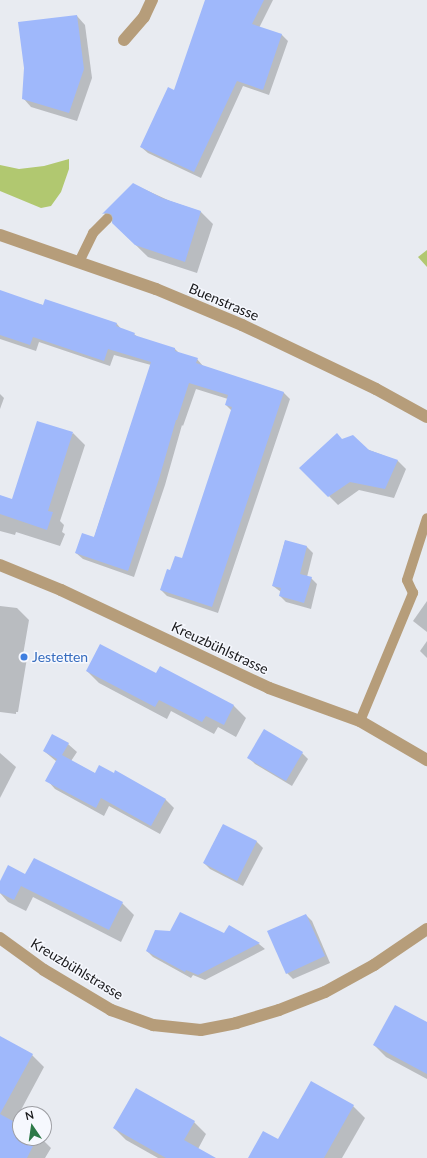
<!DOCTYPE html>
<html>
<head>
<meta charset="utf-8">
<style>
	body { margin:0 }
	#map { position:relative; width:427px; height:1158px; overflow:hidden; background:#e8ebf1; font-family:Lato,sans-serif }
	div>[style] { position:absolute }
	.green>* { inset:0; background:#b1c870 }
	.shadow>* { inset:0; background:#0003 }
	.building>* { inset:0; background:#9fb8fb }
	.lane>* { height:10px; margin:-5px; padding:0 5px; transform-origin:5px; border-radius:5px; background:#b69d7a }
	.street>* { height:12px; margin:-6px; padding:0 6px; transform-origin:6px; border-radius:6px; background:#b69d7a }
	.dots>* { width:11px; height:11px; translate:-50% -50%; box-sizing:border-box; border:2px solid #f6f8fe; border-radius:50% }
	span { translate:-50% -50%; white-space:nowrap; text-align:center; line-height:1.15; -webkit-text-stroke:3px #f6f8fe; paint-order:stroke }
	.street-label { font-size:14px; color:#18181a }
	.shop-label { font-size:14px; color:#366cbe }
	.left { translate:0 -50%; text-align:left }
	.north { position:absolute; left:12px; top:1106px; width:40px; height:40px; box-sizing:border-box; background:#f6f8fe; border:1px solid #9d9ea3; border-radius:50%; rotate:347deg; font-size:11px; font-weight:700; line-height:16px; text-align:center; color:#18181a }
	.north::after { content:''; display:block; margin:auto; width:14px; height:18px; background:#2d7948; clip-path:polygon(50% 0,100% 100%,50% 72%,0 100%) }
</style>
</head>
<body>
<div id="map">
	<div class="green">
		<i style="clip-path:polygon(69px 159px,69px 169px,61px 192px,51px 206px,41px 208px,0 191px,0 165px,19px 169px,44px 166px)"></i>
		<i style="clip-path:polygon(427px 250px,427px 267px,418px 257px)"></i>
	</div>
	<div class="shadow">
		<i style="clip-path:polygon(214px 0,273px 0,259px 28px,282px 35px,288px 41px,269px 95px,243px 86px,201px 178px,148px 153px,141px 147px,175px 92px)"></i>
		<i style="clip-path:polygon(77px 16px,85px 25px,92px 78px,77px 121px,31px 107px,23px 98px)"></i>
		<i style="clip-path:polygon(133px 184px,170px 201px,201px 212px,213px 224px,197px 273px,148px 257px,104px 214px)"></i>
		<i style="clip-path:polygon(0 294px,117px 324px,122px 330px,134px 334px,139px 338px,175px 349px,179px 353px,197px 359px,203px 366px,284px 393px,290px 399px,218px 613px,167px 596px,161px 590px,171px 571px,183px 559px,232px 411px,226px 405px,228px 399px,196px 389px,183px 426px,182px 425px,165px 485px,134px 577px,83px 559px,76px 553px,94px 538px,151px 365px,114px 355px,110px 366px,39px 342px,36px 351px,0 339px)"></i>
		<i style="clip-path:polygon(0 394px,4px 398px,0 409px)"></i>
		<i style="clip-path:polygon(73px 433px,85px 445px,60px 521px,64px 525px,62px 532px,65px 534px,60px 546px,16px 532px,15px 535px,0 531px,0 496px,13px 501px)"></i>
		<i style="clip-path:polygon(343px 440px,398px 461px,406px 469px,394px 498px,359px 490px,338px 505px,301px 468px)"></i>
		<i style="clip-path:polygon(285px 541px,307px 547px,313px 553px,307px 577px,311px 578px,317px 584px,311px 609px,286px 602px,280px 596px,281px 592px,273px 586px)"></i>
		<i style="clip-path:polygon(427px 601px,427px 632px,413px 621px)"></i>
		<i style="clip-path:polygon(0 606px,17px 608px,29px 620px,23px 655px,27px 658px,18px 712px,16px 712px,16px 714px,0 712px)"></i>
		<i style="clip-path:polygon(427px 641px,427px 658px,420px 651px)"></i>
		<i style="clip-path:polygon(160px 667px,234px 706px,246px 718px,236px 737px,218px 727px,214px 734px,171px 711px,167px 719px,99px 683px,87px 671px,156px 675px)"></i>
		<i style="clip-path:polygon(68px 744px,77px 752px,71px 761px,96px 774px,114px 775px,116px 772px,166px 800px,174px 808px,160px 834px,109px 806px,104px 816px,55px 789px,47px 780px,57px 762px,44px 751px)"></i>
		<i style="clip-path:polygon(0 753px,16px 767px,0 798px)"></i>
		<i style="clip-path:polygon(302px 753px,308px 759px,292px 786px,255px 764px,249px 758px)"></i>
		<i style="clip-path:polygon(223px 825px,257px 842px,263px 848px,243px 886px,210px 869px,204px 863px)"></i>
		<i style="clip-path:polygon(26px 875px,122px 903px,134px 915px,121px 942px,33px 897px,26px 911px,8px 902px,0 893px,0 883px)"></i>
		<i style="clip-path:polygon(306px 915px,312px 921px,330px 963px,293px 979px,287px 973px)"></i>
		<i style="clip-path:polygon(229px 927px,259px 944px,265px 949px,205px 980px,193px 975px,191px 978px,153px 957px,147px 951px,224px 935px)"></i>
		<i style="clip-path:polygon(427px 1024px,427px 1079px,386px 1057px,374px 1045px)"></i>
		<i style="clip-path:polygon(0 1038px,32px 1055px,44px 1067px,14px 1123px,20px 1126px,20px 1138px,41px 1138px,51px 1148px,45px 1158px,0 1158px)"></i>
		<i style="clip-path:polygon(353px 1106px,365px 1118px,342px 1158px,249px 1158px,278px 1141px)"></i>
		<i style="clip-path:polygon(194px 1122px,206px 1134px,198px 1149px,214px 1158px,158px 1158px,126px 1140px,114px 1128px)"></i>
	</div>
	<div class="building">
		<i style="clip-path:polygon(205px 0,264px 0,252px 24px,282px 34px,263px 90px,237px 81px,194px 172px,140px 147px,168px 87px,174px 90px)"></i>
		<i style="clip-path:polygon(77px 15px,84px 69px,69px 113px,22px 99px,24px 68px,18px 22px)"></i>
		<i style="clip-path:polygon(133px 183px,162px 198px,201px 211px,185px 262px,135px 245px,112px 223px,113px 218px,111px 214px,106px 213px,102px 214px)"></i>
		<i style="clip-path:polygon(0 290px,43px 305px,45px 299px,117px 323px,116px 326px,135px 333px,134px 335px,175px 348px,175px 351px,198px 358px,196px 363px,284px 392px,212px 607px,160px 590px,167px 569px,170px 570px,175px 556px,182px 558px,232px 407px,225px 405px,228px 395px,189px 383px,177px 420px,176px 420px,159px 479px,128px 571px,75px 553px,82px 533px,94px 537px,151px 362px,108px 349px,104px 361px,33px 337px,30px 345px,0 335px)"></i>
		<i style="clip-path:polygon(37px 421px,73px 432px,48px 511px,53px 512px,47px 530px,0 514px,0 495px,12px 499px)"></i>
		<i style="clip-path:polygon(337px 433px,342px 439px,353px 435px,369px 450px,398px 460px,385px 489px,350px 482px,328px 497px,299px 468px)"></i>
		<i style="clip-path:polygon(285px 540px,307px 546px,300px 574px,312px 577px,304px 603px,279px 596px,281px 588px,272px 586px)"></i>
		<i style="clip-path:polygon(100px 644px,156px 673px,160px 666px,234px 705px,224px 725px,206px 716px,202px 722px,159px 700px,155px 707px,86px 671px)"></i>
		<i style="clip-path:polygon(264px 729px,303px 752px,286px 781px,247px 758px)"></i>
		<i style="clip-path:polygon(52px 734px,69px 743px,62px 755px,95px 773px,99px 765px,114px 773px,115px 770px,166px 799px,151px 826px,101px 798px,96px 808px,45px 781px,57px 759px,43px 751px)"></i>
		<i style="clip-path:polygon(223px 824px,257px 841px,237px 881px,203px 863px)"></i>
		<i style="clip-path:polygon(34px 858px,123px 902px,109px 930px,21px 886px,14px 900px,0 893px,0 881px,8px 865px,25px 874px)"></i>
		<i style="clip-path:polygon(180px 912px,224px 933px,229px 925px,260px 943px,198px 975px,186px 970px,185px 972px,146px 951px,155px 930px,170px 931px)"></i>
		<i style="clip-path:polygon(306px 914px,325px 956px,286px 974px,267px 931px)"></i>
		<i style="clip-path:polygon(395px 1005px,427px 1022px,427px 1074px,373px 1045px)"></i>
		<i style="clip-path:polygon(0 1036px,33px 1054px,0 1114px,20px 1125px,20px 1138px,37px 1138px,27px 1158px,0 1158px)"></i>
		<i style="clip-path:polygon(311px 1081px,354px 1105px,324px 1158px,248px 1158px,263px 1131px,278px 1139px)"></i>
		<i style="clip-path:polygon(136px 1088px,195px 1121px,184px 1140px,216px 1158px,166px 1158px,113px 1128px)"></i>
	</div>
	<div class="lane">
		<i style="left:79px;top:262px;width:32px;rotate:-64deg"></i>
		<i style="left:93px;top:233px;width:20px;rotate:-45deg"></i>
		<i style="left:360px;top:721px;width:139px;rotate:-67.5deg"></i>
		<i style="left:413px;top:593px;width:14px;rotate:-115deg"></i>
		<i style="left:407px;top:580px;width:65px;rotate:-72.1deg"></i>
	</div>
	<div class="street">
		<i style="left:124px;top:40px;width:30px;rotate:-49deg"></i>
		<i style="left:144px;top:17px;width:19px;rotate:-65deg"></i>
		<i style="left:0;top:235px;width:165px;rotate:19.1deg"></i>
		<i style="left:156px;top:289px;width:93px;rotate:22.7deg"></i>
		<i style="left:242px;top:325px;width:148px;rotate:25.5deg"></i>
		<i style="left:376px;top:389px;width:58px;rotate:28.8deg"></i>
		<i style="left:0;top:565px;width:66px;rotate:22.3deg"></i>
		<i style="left:61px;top:590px;width:230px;rotate:25.2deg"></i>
		<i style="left:269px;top:688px;width:97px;rotate:19.9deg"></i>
		<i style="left:360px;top:721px;width:78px;rotate:30.2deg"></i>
		<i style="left:0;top:938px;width:54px;rotate:36deg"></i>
		<i style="left:44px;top:970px;width:78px;rotate:30.8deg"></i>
		<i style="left:111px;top:1010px;width:45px;rotate:19.7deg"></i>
		<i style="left:153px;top:1025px;width:48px;rotate:5.9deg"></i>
		<i style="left:201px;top:1030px;width:36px;rotate:-11deg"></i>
		<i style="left:236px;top:1023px;width:45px;rotate:-16.8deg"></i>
		<i style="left:279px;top:1010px;width:49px;rotate:-21.4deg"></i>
		<i style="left:325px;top:992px;width:56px;rotate:-28.9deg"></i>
		<i style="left:374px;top:965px;width:64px;rotate:-34.2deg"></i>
	</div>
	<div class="dots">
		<i style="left:24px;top:657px;background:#3f7fe0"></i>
	</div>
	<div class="street-label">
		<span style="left:224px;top:302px;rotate:23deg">Buenstrasse</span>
		<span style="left:220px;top:648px;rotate:25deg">Kreuzbühlstrasse</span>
		<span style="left:77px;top:969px;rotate:31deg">Kreuzbühlstrasse</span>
	</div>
	<div class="shop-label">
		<span class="left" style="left:32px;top:657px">Jestetten</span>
	</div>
	<div class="north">N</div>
</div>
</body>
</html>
